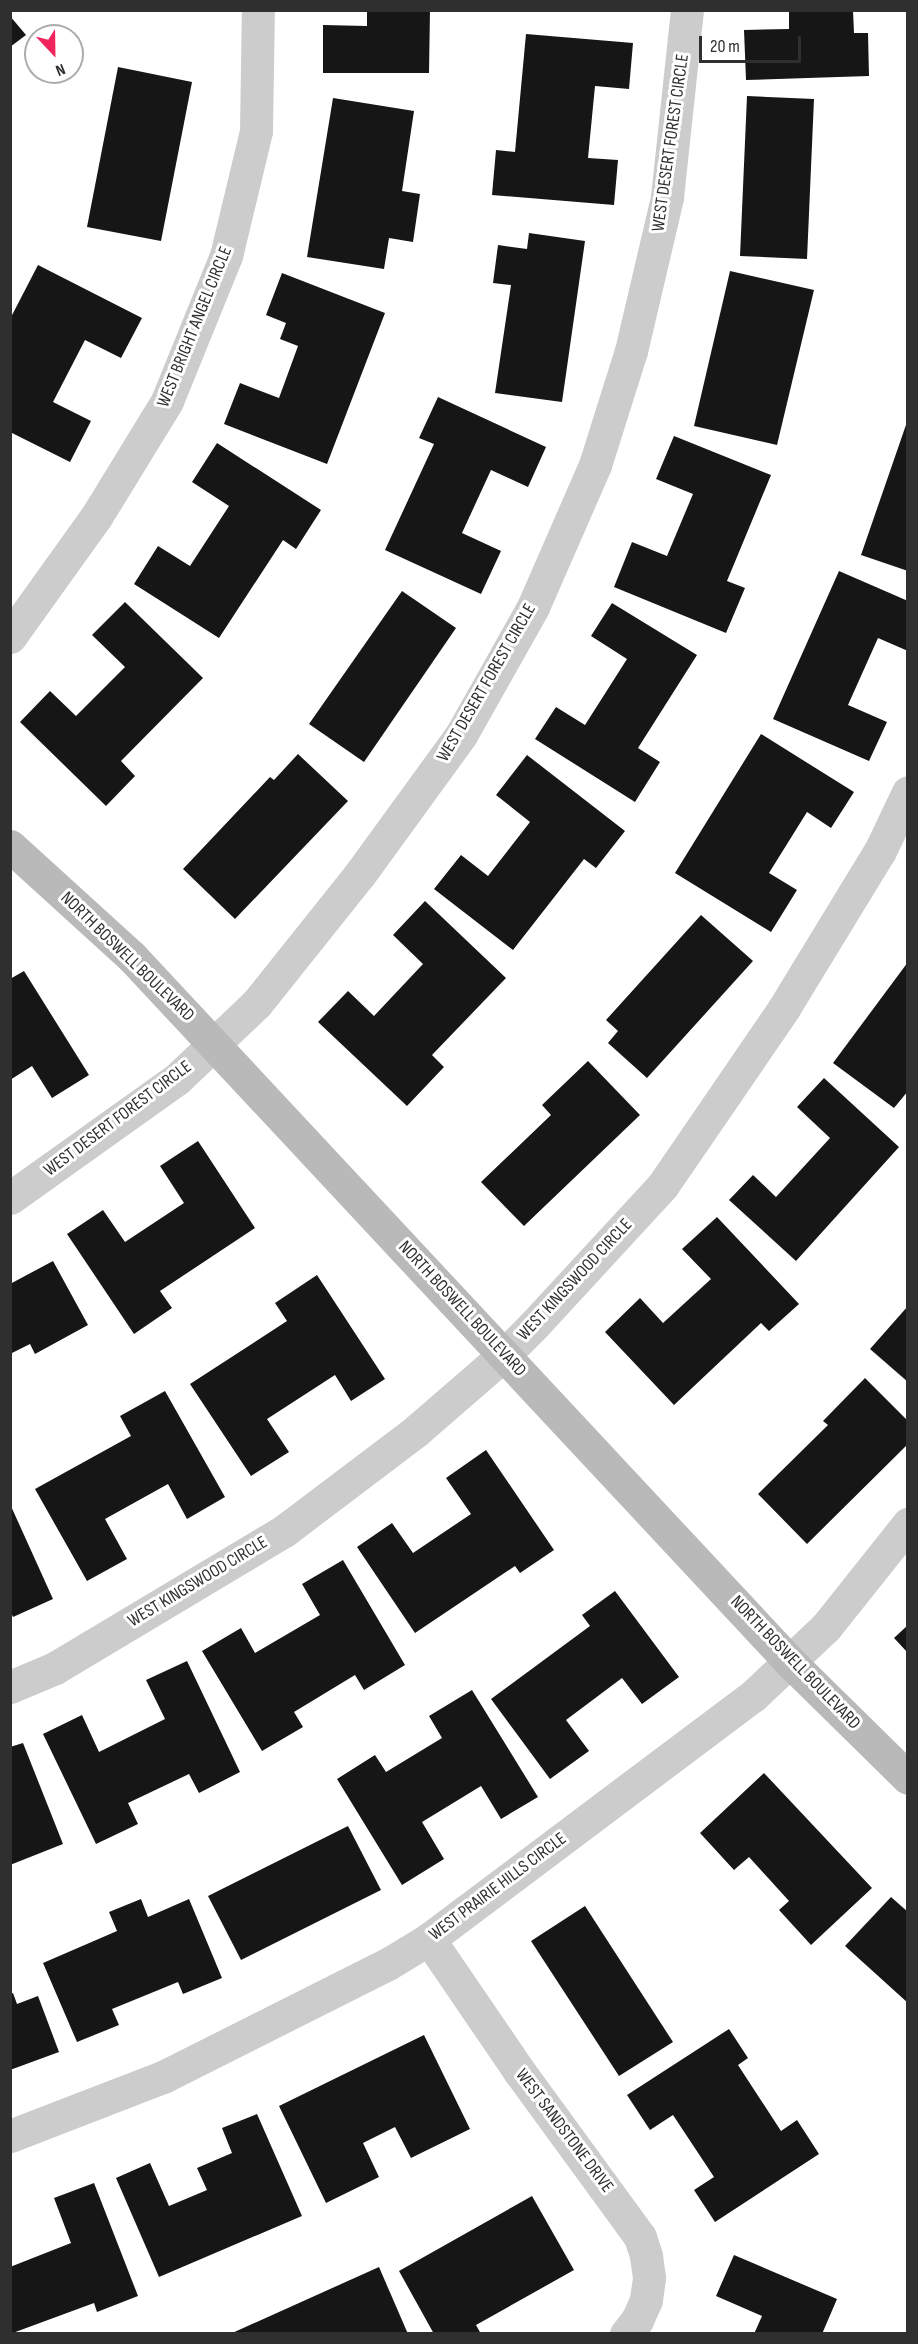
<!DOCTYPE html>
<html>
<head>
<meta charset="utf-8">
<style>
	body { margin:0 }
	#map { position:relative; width:918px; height:2344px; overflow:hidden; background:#fff; font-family:"Sofia Sans Condensed",sans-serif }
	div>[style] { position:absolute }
	.building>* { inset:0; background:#161616 }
	.street>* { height:33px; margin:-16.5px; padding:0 16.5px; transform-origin:16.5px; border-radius:16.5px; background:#ccc }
	.secondary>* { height:33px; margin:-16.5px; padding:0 16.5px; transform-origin:16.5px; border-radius:16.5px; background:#b9b9b9 }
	span { translate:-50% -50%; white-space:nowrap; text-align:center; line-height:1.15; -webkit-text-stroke:6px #fff; paint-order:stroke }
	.street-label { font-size:18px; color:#2f2f2f }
	.frame { position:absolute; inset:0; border:12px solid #2f2f2f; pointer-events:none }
	.north { position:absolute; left:24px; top:24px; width:60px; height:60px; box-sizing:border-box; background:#fff; border:2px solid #acacac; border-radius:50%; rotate:158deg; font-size:16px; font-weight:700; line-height:24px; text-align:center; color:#2f2f2f }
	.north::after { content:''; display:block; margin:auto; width:21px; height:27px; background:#f1255e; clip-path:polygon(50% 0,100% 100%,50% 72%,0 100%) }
	.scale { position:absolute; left:699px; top:36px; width:102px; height:27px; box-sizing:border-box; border:3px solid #2f2f2f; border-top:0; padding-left:8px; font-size:18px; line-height:21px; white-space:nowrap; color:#2f2f2f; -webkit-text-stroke:4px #fff; paint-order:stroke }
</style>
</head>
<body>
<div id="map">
	<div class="building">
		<i style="clip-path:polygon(367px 10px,430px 10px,429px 73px,323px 73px,323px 25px,367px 26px)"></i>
		<i style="clip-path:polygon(789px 10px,853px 10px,854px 33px,868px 33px,869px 76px,746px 80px,744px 30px,789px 29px)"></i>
		<i style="clip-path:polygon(10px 16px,26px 35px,10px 47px)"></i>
		<i style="clip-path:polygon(526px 34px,633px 43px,629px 89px,595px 86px,588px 158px,618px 160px,614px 205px,492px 195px,496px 150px,515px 152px)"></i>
		<i style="clip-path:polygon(118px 67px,192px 82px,161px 241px,87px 227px)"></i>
		<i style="clip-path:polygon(747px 96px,814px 99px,807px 259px,740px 256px)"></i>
		<i style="clip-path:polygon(333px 98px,414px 111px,402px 191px,420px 194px,413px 242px,389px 238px,384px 269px,307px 257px)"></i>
		<i style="clip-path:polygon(529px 233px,585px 241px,562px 402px,495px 393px,511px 285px,493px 283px,498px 245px,527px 249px)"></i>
		<i style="clip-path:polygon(38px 265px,142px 318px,121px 358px,85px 340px,53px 402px,91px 421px,70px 462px,10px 432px,10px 319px)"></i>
		<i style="clip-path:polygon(730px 271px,814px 290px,777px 445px,694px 426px)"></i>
		<i style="clip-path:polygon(282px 273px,385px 313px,327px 464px,224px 424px,240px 383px,279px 398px,298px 346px,280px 339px,286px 323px,266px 315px)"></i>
		<i style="clip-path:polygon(438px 397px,546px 447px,528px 487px,491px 470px,462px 533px,501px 551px,481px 594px,385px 550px,434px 444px,419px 438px)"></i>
		<i style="clip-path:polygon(907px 422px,908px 422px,908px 571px,861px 555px)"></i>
		<i style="clip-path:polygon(674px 436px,771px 475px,727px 581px,745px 588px,726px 633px,614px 587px,632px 542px,667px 556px,693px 494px,656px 479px)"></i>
		<i style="clip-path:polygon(217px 443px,321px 510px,296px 549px,283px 540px,219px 638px,134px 584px,158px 546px,190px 566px,229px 506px,192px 482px)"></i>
		<i style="clip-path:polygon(839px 571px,908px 601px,908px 651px,878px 638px,848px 705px,887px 722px,869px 761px,773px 719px)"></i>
		<i style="clip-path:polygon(402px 591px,456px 628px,364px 762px,309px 724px)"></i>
		<i style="clip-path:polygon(125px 602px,203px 678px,121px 761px,135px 776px,106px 806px,20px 722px,50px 691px,76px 716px,125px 667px,92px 635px)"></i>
		<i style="clip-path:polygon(612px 603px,697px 655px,638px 748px,660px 762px,635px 802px,535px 739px,556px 707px,585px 725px,627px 659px,591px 636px)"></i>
		<i style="clip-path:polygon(761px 734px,854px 792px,831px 828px,807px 812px,769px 873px,797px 890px,771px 932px,675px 873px)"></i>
		<i style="clip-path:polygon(298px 754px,348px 801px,235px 919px,183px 869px,270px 777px,274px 780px)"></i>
		<i style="clip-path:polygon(527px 755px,625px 831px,596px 868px,584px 859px,513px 950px,434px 889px,461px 855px,488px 876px,530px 822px,496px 795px)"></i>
		<i style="clip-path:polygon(425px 901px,506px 978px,432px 1055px,444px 1067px,407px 1106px,318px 1022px,348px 991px,374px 1016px,423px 964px,393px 935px)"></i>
		<i style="clip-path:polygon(701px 915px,753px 961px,647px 1078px,608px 1043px,618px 1031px,606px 1020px)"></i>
		<i style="clip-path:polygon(908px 962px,908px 1091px,894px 1108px,833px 1063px)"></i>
		<i style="clip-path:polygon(24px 971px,89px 1075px,52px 1098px,32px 1066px,10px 1080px,10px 979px)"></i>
		<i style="clip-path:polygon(588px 1061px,640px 1115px,524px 1226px,481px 1182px,551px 1115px,542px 1105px)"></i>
		<i style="clip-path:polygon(824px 1078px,899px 1147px,796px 1261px,729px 1200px,753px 1175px,776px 1197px,830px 1138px,797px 1107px)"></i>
		<i style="clip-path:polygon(198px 1141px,255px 1228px,160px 1291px,172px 1308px,134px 1334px,67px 1234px,103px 1210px,125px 1242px,184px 1203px,160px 1166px)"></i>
		<i style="clip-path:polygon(717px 1217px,799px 1304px,769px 1331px,761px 1323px,674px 1405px,605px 1332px,640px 1298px,663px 1323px,711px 1279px,682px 1249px)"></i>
		<i style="clip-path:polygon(53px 1261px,88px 1325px,35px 1354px,30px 1344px,10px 1354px,10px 1284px)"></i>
		<i style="clip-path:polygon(317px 1275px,385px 1379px,351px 1401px,335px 1375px,267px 1419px,289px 1452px,251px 1476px,190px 1384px,287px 1321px,275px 1303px)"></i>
		<i style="clip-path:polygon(908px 1306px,908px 1382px,870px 1349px)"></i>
		<i style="clip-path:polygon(865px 1378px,908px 1421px,908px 1444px,807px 1544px,758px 1494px,828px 1425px,823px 1421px)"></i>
		<i style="clip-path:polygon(165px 1391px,225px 1497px,187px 1519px,168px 1484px,105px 1519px,127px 1559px,87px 1581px,35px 1489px,131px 1436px,120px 1416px)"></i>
		<i style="clip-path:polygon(486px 1450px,554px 1550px,520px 1573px,515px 1566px,415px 1633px,357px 1547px,392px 1523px,413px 1553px,471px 1514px,446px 1478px)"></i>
		<i style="clip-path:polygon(10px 1504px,53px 1599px,13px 1617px,10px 1610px)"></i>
		<i style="clip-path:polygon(343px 1560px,405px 1665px,364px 1690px,355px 1675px,294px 1712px,303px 1727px,262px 1751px,202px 1651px,241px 1628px,255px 1653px,320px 1615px,302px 1584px)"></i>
		<i style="clip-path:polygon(615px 1591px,679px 1677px,642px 1704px,622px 1678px,566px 1720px,589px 1751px,550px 1779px,491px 1699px,590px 1626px,582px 1615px)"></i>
		<i style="clip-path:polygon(908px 1625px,908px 1653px,894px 1638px)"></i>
		<i style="clip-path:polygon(187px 1661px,240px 1772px,199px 1793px,189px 1774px,128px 1803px,138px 1824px,96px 1844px,43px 1734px,82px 1715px,99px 1752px,165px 1719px,146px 1680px)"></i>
		<i style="clip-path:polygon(472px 1690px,538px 1797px,501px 1819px,481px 1786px,422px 1822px,444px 1859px,402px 1885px,337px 1779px,375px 1755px,386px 1772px,442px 1738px,429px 1716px)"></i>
		<i style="clip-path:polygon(23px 1743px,63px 1844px,10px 1865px,10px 1747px)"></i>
		<i style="clip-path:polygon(764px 1773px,872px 1888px,811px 1945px,779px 1910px,789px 1901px,749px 1857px,734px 1870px,700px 1833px)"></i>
		<i style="clip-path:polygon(348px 1826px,381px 1890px,241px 1960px,208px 1896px)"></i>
		<i style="clip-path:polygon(891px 1897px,908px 1912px,908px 2003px,845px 1946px)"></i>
		<i style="clip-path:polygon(141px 1899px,148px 1917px,189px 1899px,222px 1978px,183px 1994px,178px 1982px,112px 2009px,119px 2025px,77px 2042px,43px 1963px,117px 1931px,109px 1912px)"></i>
		<i style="clip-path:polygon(585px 1906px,673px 2042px,619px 2076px,531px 1941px)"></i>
		<i style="clip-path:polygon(13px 1993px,17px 2004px,38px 1996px,59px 2052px,10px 2070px,10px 1994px)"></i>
		<i style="clip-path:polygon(729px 2029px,748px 2058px,738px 2065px,781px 2131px,797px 2120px,819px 2154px,715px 2222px,694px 2190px,714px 2177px,673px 2115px,650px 2130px,627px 2095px)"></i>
		<i style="clip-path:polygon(424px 2035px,470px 2129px,411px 2158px,395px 2127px,363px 2143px,379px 2177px,326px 2203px,279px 2106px)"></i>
		<i style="clip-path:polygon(257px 2114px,302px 2216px,159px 2277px,116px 2178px,150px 2163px,169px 2206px,207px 2190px,197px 2168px,232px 2153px,222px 2128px)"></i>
		<i style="clip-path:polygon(94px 2183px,138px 2296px,97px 2312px,94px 2303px,10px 2334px,10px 2267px,71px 2243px,54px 2198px)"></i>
		<i style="clip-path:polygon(532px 2196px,574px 2270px,476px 2325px,481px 2334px,434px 2334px,399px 2271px)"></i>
		<i style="clip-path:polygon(734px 2255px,837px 2299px,822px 2334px,754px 2334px,762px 2316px,716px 2296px)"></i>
		<i style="clip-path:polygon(379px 2267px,408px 2334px,230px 2334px)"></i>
	</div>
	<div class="street">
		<i style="left:10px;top:637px;width:148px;rotate:-54.4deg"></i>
		<i style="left:96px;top:517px;width:136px;rotate:-58.5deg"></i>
		<i style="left:167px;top:401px;width:157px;rotate:-67.9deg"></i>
		<i style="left:226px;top:256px;width:129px;rotate:-76.5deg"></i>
		<i style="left:256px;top:131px;width:121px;rotate:-89.1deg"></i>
		<i style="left:10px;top:1198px;width:205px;rotate:-35.5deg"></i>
		<i style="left:177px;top:1079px;width:110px;rotate:-43.5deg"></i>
		<i style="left:257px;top:1003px;width:165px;rotate:-51.4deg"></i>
		<i style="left:360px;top:874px;width:172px;rotate:-54deg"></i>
		<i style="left:461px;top:735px;width:147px;rotate:-60.6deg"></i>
		<i style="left:533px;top:607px;width:155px;rotate:-66.4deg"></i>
		<i style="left:595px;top:465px;width:120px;rotate:-72.5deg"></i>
		<i style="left:631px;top:351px;width:158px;rotate:-76.8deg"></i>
		<i style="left:667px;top:197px;width:188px;rotate:-83.9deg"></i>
		<i style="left:10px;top:1687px;width:49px;rotate:-22.9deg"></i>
		<i style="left:55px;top:1668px;width:267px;rotate:-30.9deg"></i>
		<i style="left:284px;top:1531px;width:166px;rotate:-37.1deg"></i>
		<i style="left:416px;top:1431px;width:118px;rotate:-40.9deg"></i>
		<i style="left:505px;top:1354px;width:41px;rotate:-45deg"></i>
		<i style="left:534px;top:1325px;width:190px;rotate:-47.3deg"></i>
		<i style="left:663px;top:1185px;width:214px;rotate:-55.6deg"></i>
		<i style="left:784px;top:1008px;width:184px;rotate:-58.6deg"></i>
		<i style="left:880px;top:851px;width:65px;rotate:-64.6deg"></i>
		<i style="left:429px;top:1939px;width:160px;rotate:55.7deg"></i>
		<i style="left:519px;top:2071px;width:205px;rotate:53.9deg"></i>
		<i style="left:640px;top:2237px;width:20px;rotate:72deg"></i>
		<i style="left:646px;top:2256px;width:22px;rotate:82deg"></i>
		<i style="left:649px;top:2278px;width:22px;rotate:98deg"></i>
		<i style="left:646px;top:2300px;width:22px;rotate:114deg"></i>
		<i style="left:637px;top:2320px;width:18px;rotate:128deg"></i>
		<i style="left:10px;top:2136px;width:164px;rotate:-21.1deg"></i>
		<i style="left:163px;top:2077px;width:252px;rotate:-26.7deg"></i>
		<i style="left:388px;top:1964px;width:48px;rotate:-31.4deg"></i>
		<i style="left:429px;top:1939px;width:405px;rotate:-36.9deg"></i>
		<i style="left:753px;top:1696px;width:100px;rotate:-43.4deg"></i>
		<i style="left:826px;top:1627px;width:132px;rotate:-51.5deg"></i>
	</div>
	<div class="secondary">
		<i style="left:10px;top:846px;width:165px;rotate:42.3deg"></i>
		<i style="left:132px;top:957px;width:964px;rotate:46.97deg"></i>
		<i style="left:790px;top:1662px;width:165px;rotate:44.5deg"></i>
	</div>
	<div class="street-label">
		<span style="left:671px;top:143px;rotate:-82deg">WEST DESERT FOREST CIRCLE</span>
		<span style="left:195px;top:327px;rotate:-68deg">WEST BRIGHT ANGEL CIRCLE</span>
		<span style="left:487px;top:683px;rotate:-60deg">WEST DESERT FOREST CIRCLE</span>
		<span style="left:127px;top:957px;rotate:44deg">NORTH BOSWELL BOULEVARD</span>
		<span style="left:118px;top:1119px;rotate:-37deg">WEST DESERT FOREST CIRCLE</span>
		<span style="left:575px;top:1280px;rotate:-47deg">WEST KINGSWOOD CIRCLE</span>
		<span style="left:462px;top:1309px;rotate:47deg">NORTH BOSWELL BOULEVARD</span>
		<span style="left:198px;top:1582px;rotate:-31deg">WEST KINGSWOOD CIRCLE</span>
		<span style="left:795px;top:1663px;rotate:46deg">NORTH BOSWELL BOULEVARD</span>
		<span style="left:498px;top:1887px;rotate:-37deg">WEST PRAIRIE HILLS CIRCLE</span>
		<span style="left:564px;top:2131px;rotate:53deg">WEST SANDSTONE DRIVE</span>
	</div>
	<div class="frame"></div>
	<div class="north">N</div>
	<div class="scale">20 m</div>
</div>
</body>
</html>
